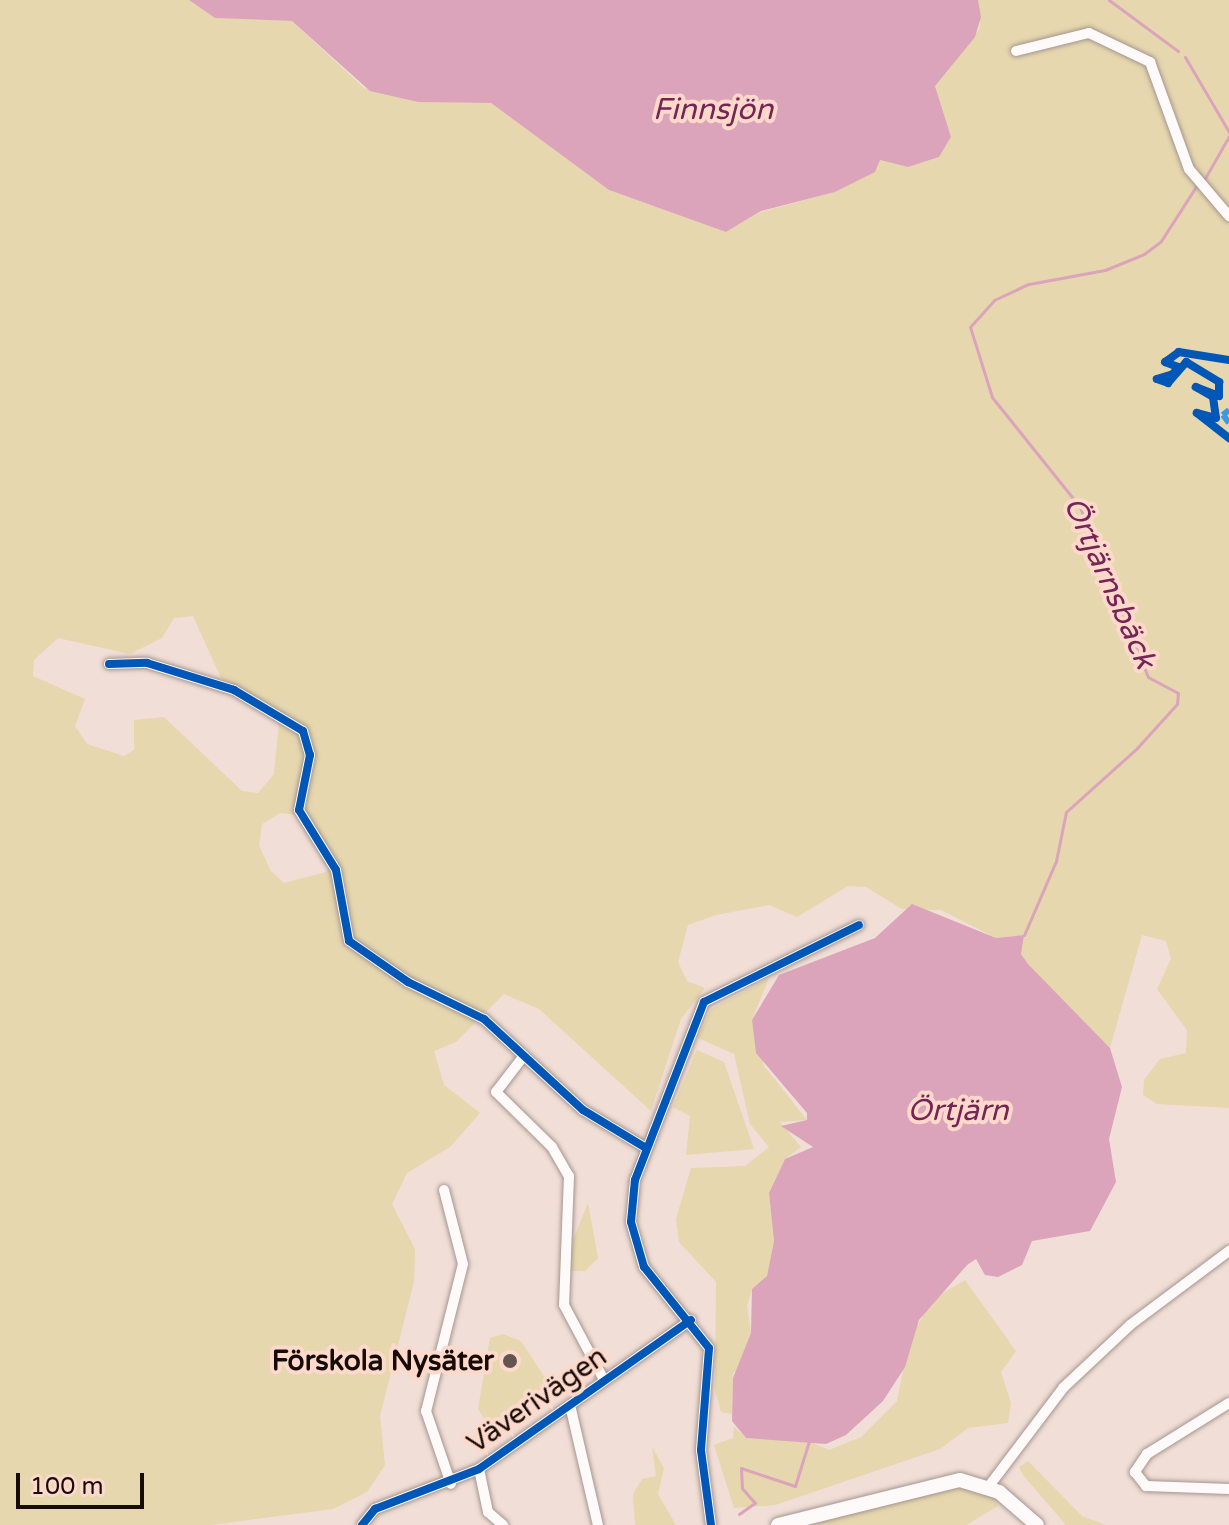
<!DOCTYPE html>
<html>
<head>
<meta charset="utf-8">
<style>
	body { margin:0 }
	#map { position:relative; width:1229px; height:1525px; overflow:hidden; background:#f1ded6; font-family:"Varela Round",sans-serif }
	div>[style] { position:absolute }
	.green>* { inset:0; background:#e6d7ae }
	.water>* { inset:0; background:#dba4bb }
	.stream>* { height:3px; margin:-1.5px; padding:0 1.5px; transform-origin:1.5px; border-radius:1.5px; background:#dba4bb }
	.roads { filter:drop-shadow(0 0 2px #a49690) drop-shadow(0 0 2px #a49690) }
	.street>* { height:10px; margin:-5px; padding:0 5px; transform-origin:5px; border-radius:5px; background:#fdfaf9 }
	.secondary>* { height:14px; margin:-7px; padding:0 7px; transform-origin:7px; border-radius:7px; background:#fdfaf9 }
	.quiet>* { height:6px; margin-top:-3px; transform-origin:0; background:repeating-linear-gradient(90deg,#3b99dd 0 12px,transparent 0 18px) }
	.cycleway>* { height:8px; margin:-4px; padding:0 4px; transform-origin:4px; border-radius:4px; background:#0057b8 }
	.dots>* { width:22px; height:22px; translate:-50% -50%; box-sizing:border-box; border:4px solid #fcd9cb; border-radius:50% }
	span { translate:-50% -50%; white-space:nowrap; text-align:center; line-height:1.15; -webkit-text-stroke:8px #fcd9cb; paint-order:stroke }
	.poi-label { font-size:28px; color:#170b07; font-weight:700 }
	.right { translate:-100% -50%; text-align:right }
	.street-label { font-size:28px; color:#170b07 }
	.water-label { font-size:30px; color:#762355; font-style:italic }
	.scale { position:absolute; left:16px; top:1473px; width:128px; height:36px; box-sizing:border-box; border:4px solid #170b07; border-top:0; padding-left:10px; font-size:24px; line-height:28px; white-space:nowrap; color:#170b07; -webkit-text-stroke:6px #fcd9cb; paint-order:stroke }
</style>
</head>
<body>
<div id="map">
	<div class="green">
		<i style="clip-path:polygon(evenodd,0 0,189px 0,215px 18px,292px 21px,364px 88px,418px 102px,491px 103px,609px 190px,726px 232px,761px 212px,835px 192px,880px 160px,908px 167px,939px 157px,951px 137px,935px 86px,980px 28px,978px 0,1229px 0,1229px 1108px,1157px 1104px,1143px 1095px,1144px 1080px,1160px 1059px,1186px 1053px,1187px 1030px,1157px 989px,1171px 959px,1166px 941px,1142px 935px,1110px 1048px,1028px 964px,1021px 954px,1023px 935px,996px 938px,941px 910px,902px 909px,866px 887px,848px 886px,797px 917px,769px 905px,716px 915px,688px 925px,678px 962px,687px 981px,705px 988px,681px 1019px,651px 1111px,539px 1009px,504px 994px,456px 1042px,434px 1051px,444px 1085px,480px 1113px,450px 1147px,407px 1173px,392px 1204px,415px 1249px,414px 1282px,380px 1416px,385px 1465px,367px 1492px,333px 1509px,211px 1525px,0 1525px,0 0,193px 616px,221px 678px,280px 711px,274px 774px,258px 793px,242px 791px,164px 717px,134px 720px,134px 750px,124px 756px,87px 744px,75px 726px,85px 699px,33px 676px,34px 660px,58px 638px,130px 654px,162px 638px,174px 618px,193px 616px,0 0,280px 813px,306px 816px,335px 856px,326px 872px,284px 883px,271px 871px,259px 846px,262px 824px,280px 813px)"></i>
		<i style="clip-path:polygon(769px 978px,752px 1020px,764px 1066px,807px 1120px,780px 1122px,801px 1147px,785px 1159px,769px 1193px,774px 1241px,767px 1276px,752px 1289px,747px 1306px,751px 1333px,744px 1366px,733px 1373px,732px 1414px,721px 1412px,715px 1391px,716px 1282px,679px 1242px,676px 1219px,691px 1168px,745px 1166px,769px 1147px,750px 1124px,734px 1054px,698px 1038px,711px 1009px)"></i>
		<i style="clip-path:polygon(697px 1050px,724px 1062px,754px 1149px,686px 1155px,690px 1116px,673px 1107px)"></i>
		<i style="clip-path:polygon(588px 1203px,598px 1258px,585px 1271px,568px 1271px,568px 1252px)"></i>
		<i style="clip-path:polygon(965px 1280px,1016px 1351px,1001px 1372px,1011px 1403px,1008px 1423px,968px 1428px,940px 1449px,775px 1505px,734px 1508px,714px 1445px,733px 1438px,734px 1427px,746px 1438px,806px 1440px,829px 1450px,861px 1437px,897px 1401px,908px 1344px,931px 1300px)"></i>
		<i style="clip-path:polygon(503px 1334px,521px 1341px,547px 1381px,546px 1395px,489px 1426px,478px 1409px,490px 1338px)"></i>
		<i style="clip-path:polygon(652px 1447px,664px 1468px,658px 1494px,676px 1525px,635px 1525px,633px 1494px,642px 1479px,656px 1476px)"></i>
		<i style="clip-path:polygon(1028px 1461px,1082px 1516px,1106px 1525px,1066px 1525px,1023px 1475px,1019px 1467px)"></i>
		<i style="clip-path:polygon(954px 1482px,994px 1497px,998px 1506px,966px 1525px,807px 1525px)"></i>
	</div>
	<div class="water">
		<i style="clip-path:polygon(189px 0,978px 0,981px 17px,975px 37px,935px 86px,951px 137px,939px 157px,908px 167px,880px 160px,875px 172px,835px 192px,761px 211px,726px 232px,609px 190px,491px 103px,418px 102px,370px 91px,292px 21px,215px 18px)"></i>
		<i style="clip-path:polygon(912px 904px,996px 938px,1024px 935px,1021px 954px,1028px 964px,1110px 1048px,1122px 1087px,1109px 1139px,1116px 1182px,1090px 1231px,1032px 1241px,1022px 1265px,998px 1277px,985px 1275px,976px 1259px,967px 1265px,919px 1320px,905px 1367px,883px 1401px,846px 1435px,826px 1444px,746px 1438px,732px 1421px,733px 1378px,751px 1333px,752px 1289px,767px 1276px,774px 1241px,769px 1193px,785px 1159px,813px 1147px,781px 1126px,807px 1120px,807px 1113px,756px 1053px,752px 1020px,779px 975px,875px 938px)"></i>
	</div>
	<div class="stream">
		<i style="left:1109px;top:0;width:86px;rotate:36.5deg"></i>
		<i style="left:1185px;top:57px;width:87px;rotate:59.6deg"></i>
		<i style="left:1204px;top:180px;width:51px;rotate:-60.4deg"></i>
		<i style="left:1024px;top:935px;width:81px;rotate:-66.6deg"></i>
		<i style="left:1056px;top:861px;width:50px;rotate:-78.5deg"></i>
		<i style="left:1066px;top:812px;width:96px;rotate:-42deg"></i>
		<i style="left:1137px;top:748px;width:59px;rotate:-47.7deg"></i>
		<i style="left:1177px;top:704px;width:11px;rotate:-85deg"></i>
		<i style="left:1178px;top:693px;width:34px;rotate:-152deg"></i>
		<i style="left:1148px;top:677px;width:183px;rotate:-111.8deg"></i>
		<i style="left:1080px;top:507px;width:141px;rotate:-128.7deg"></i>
		<i style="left:992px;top:397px;width:73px;rotate:-107.4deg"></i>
		<i style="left:970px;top:327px;width:36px;rotate:-48deg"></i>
		<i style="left:994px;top:300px;width:38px;rotate:-25deg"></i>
		<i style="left:1029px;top:284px;width:77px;rotate:-10.4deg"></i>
		<i style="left:1105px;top:270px;width:42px;rotate:-22.3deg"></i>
		<i style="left:1144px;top:254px;width:21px;rotate:-37deg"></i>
		<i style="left:1161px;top:241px;width:67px;rotate:-57.3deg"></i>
		<i style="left:739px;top:1514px;width:19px;rotate:-35deg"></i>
		<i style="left:755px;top:1503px;width:20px;rotate:-131deg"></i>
		<i style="left:742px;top:1488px;width:20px;rotate:-93deg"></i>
		<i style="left:741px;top:1468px;width:57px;rotate:18.4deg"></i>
		<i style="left:795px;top:1486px;width:47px;rotate:-72.7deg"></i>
	</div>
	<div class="roads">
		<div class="street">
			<i style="left:1016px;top:51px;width:75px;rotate:-13.9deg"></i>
			<i style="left:1089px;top:33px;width:68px;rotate:25.4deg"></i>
			<i style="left:1150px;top:62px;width:114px;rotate:70deg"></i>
			<i style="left:1189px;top:169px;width:62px;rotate:49.6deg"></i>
			<i style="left:109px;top:664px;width:38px;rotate:-2deg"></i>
			<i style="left:147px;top:663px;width:91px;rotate:17.2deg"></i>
			<i style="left:234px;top:690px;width:80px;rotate:30.7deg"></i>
			<i style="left:303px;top:731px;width:25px;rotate:74deg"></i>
			<i style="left:310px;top:755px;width:56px;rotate:101.3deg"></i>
			<i style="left:299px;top:810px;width:70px;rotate:58.3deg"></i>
			<i style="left:336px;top:870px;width:72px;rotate:79.6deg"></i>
			<i style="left:349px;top:941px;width:72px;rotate:34.8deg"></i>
			<i style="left:408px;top:982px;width:85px;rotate:26deg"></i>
			<i style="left:484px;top:1019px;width:134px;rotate:42.6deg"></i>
			<i style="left:583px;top:1110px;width:74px;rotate:31.1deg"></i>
			<i style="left:523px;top:1057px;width:44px;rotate:127.6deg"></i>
			<i style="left:496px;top:1092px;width:78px;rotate:44.5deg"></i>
			<i style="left:552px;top:1147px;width:34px;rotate:60deg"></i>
			<i style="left:569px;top:1176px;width:129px;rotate:92.2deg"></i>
			<i style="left:564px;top:1305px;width:85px;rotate:61.9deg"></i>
			<i style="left:444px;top:1190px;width:76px;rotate:75.6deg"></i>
			<i style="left:463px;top:1264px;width:152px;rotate:104.1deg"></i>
			<i style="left:426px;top:1411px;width:77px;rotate:71.1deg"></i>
			<i style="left:1229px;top:1403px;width:97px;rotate:148.1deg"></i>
			<i style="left:1147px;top:1454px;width:22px;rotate:124deg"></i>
			<i style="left:1135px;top:1472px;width:18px;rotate:52deg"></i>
			<i style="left:1146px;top:1486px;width:83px;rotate:2.1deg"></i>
			<i style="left:570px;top:1405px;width:123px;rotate:76.9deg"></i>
			<i style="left:479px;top:1469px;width:44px;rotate:78.2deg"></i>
			<i style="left:488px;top:1512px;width:20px;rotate:41deg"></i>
			<i style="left:989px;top:1486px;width:123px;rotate:-52.9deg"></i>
			<i style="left:1063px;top:1388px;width:92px;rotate:-43.2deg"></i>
			<i style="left:1130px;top:1325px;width:124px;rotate:-36.8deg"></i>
			<i style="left:362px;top:1525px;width:21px;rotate:-51deg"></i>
			<i style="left:375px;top:1509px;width:111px;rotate:-21deg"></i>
			<i style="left:479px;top:1469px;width:259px;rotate:-35.1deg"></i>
			<i style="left:711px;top:1525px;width:76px;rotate:-97.6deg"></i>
			<i style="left:701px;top:1450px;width:102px;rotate:-85.5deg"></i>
			<i style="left:709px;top:1348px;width:104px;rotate:-128.7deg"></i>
			<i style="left:644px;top:1267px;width:47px;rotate:-106.1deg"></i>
			<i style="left:631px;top:1222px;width:42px;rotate:-84.6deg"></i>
			<i style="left:635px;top:1180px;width:191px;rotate:-68.8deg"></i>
			<i style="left:704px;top:1002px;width:173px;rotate:-26.4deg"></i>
		</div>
		<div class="secondary">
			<i style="left:778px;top:1525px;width:187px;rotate:-13.9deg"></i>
			<i style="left:960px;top:1480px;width:41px;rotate:17.1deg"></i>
			<i style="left:999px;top:1492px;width:50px;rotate:41deg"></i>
		</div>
	</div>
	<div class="quiet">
		<i style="left:1229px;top:410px;width:8px;rotate:140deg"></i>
		<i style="left:1223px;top:415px;width:10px;rotate:53deg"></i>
	</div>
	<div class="cycleway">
		<i style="left:1229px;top:360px;width:51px;rotate:-170.9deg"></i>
		<i style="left:1179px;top:352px;width:17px;rotate:144deg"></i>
		<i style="left:1165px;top:362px;width:14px;rotate:21deg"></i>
		<i style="left:1178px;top:367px;width:9px;rotate:126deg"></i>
		<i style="left:1173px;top:374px;width:17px;rotate:163deg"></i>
		<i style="left:1157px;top:379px;width:12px;rotate:20deg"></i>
		<i style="left:1168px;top:383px;width:28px;rotate:-49deg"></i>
		<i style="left:1186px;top:362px;width:39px;rotate:31deg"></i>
		<i style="left:1219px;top:382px;width:14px;rotate:90deg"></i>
		<i style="left:1219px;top:396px;width:25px;rotate:-159deg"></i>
		<i style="left:1196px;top:387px;width:20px;rotate:30deg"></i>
		<i style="left:1213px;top:397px;width:21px;rotate:82deg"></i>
		<i style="left:1216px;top:418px;width:20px;rotate:-165deg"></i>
		<i style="left:1197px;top:413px;width:41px;rotate:38deg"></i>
		<i style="left:109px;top:664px;width:38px;rotate:-2deg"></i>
		<i style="left:147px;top:663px;width:91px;rotate:17.2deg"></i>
		<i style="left:234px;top:690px;width:80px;rotate:30.7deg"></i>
		<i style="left:303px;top:731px;width:25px;rotate:74deg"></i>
		<i style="left:310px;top:755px;width:56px;rotate:101.3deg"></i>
		<i style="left:299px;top:810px;width:70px;rotate:58.3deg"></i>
		<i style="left:336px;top:870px;width:72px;rotate:79.6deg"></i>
		<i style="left:349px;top:941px;width:72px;rotate:34.8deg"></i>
		<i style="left:408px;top:982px;width:85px;rotate:26deg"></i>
		<i style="left:484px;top:1019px;width:134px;rotate:42.6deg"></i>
		<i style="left:583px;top:1110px;width:74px;rotate:31.1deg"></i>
		<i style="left:362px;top:1525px;width:21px;rotate:-51deg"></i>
		<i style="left:375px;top:1509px;width:111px;rotate:-21deg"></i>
		<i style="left:479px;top:1469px;width:259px;rotate:-35.1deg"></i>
		<i style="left:711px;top:1525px;width:76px;rotate:-97.6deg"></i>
		<i style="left:701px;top:1450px;width:102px;rotate:-85.5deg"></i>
		<i style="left:709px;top:1348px;width:104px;rotate:-128.7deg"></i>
		<i style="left:644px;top:1267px;width:47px;rotate:-106.1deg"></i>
		<i style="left:631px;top:1222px;width:42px;rotate:-84.6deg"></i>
		<i style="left:635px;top:1180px;width:191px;rotate:-68.8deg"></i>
		<i style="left:704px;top:1002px;width:173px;rotate:-26.4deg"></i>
	</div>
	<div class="dots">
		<i style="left:510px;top:1361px;background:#63554f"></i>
	</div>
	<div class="poi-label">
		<span class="right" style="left:494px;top:1361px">Förskola Nysäter</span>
	</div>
	<div class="street-label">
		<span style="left:537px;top:1400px;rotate:-35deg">Väverivägen</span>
	</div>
	<div class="water-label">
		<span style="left:713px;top:110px">Finnsjön</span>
		<span style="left:1109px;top:583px;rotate:66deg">Örtjärnsbäck</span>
		<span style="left:958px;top:1111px">Örtjärn</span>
	</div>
	<div class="scale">100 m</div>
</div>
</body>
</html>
